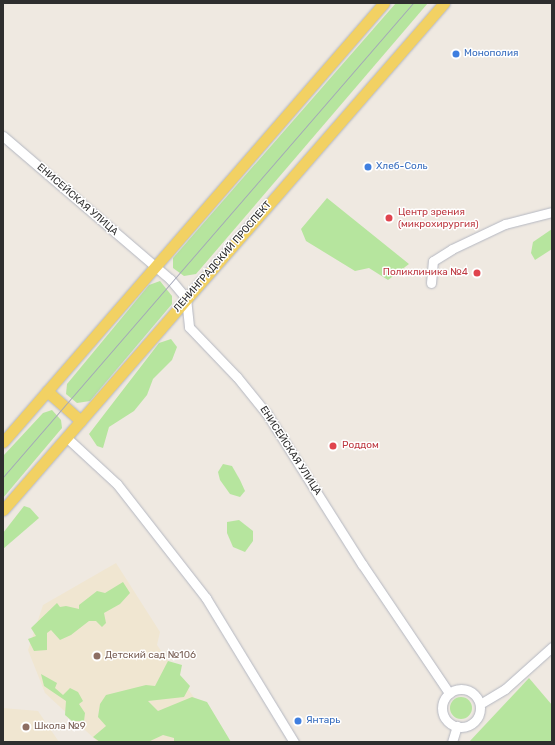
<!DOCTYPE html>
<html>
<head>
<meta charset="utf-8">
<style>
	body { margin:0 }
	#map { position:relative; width:555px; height:745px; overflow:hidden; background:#efe9e1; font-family:Rubik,sans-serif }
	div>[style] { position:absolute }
	.education>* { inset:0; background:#f0e6d1 }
	.green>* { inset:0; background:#b6e59e }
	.round { border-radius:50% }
	.roads { filter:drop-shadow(0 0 1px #b4b7c1) drop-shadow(0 0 1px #b4b7c1) }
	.minor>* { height:9px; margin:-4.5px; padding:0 4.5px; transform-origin:4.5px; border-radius:4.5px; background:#fff }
	.minor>.ring { margin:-4.5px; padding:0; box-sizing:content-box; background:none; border:9px solid #fff; border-radius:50% }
	.major>* { height:11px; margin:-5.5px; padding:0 5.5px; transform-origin:5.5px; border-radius:5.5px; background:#f2d163 }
	.tram>* { height:1px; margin:-0.5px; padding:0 0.5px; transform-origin:0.5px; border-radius:0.5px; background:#a3a6b8 }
	.dots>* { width:11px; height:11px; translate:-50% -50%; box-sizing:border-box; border:2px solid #fff; border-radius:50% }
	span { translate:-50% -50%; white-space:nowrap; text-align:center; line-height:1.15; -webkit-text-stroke:3px #fff; paint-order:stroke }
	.shop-label { font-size:10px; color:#366cbe }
	.left { translate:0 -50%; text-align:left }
	.street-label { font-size:10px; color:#2e2e2e }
	.health-label { font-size:10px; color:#be3a42 }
	.right { translate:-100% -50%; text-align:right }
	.education-label { font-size:10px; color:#785e54 }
	.frame { position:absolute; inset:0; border:4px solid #2e2e2e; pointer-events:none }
</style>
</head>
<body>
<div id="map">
	<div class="education">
		<i style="clip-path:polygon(116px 563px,160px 632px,157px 645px,212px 723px,177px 742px,98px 742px,45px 693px,28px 650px,43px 605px)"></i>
		<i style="clip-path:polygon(3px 708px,38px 711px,59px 742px,3px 742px)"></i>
	</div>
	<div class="green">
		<i style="clip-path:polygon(396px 3px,428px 3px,196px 274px,184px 276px,173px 268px,173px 258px)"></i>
		<i style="clip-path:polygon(327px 198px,409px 264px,388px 280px,369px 268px,355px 271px,306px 241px,301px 229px)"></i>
		<i style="clip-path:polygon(552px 229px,552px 249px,535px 260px,531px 253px,533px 242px)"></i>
		<i style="clip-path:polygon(160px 281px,172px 296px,172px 304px,90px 401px,77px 403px,66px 394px,67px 384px,149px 285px)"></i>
		<i style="clip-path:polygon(171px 339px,177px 347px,172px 360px,153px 379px,147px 395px,134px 411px,109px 427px,103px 448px,97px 446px,89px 434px,159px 343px)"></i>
		<i style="clip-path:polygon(52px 410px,61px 420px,62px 428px,3px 498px,3px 456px,43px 413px)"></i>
		<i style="clip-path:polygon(223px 464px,232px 466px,240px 480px,245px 491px,240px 497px,230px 494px,220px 480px,218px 472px)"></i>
		<i style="clip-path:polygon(24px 506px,30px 508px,39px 518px,3px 549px,3px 533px)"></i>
		<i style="clip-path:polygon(239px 520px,253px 531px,253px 541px,245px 552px,233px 547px,227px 533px,227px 522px)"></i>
		<i style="clip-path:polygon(123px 582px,130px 593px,120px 604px,104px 613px,106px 623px,102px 627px,96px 621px,89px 621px,71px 635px,60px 640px,51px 630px,47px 633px,47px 650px,34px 651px,28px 639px,36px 636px,31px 628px,57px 603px,60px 607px,66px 606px,79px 609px,79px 605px,97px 591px,105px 593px)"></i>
		<i style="clip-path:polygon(168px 661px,182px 665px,180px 675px,190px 686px,184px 697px,148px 701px,158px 711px,192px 697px,207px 702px,231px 742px,174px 742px,174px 738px,163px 735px,148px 742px,100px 742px,93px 737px,106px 726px,98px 717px,100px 704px,106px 695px,146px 685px,155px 686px)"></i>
		<i style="clip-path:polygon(41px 674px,57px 683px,55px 688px,63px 695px,70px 688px,78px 692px,83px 701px,79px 704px,85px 713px,84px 721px,72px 721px,65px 715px,66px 701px,44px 686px)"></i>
		<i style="clip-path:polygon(529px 678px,552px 705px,552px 742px,469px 742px)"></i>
		<i class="round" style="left:450px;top:697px;width:22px;height:22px"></i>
	</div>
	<div class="roads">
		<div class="minor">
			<i style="left:3px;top:136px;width:220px;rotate:40.6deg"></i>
			<i style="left:170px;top:279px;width:25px;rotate:50deg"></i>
			<i style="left:186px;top:298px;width:29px;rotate:84deg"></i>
			<i style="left:189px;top:327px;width:69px;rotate:46.2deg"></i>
			<i style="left:237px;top:377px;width:48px;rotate:51deg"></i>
			<i style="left:267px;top:414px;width:178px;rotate:57.7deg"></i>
			<i style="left:362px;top:564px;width:156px;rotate:56deg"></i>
			<i style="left:431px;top:283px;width:22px;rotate:-85deg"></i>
			<i style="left:433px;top:261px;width:22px;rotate:-32deg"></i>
			<i style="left:452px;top:249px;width:59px;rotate:-25.3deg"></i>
			<i style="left:505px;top:224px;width:49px;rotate:-14.3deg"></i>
			<i style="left:66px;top:437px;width:69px;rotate:42.7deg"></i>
			<i style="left:117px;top:484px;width:145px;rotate:52deg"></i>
			<i style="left:206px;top:598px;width:169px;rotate:58.6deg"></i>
			<i class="ring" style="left:442px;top:689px;width:29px;height:29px"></i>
			<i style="left:480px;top:704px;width:29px;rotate:-31deg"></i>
			<i style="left:505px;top:689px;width:63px;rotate:-41.8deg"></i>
			<i style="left:452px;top:742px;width:17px;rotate:-73deg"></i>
		</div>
		<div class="major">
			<i style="left:47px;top:391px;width:45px;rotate:41.4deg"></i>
			<i style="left:3px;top:442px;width:581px;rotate:-49.05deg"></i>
			<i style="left:3px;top:510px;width:672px;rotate:-48.98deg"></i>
		</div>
	</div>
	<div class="tram">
		<i style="left:3px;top:477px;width:627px;rotate:-49.14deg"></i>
	</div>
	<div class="dots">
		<i style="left:456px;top:54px;background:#3f7fe0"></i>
		<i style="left:368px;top:167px;background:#3f7fe0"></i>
		<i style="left:389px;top:218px;background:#e0444e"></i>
		<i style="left:477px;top:273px;background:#e0444e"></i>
		<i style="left:333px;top:446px;background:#e0444e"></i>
		<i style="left:97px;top:656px;background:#8d6e63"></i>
		<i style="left:298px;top:721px;background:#3f7fe0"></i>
		<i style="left:26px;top:727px;background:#8d6e63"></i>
	</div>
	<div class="shop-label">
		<span class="left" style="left:464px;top:54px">Монополия</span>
		<span class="left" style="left:376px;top:167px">Хлеб-Соль</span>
		<span class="left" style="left:306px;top:721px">Янтарь</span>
	</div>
	<div class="street-label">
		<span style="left:77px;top:200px;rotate:41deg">ЕНИСЕЙСКАЯ УЛИЦА</span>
		<span style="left:223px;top:257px;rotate:-49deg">ЛЕНИНГРАДСКИЙ ПРОСПЕКТ</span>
		<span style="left:290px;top:451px;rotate:57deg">ЕНИСЕЙСКАЯ УЛИЦА</span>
	</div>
	<div class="health-label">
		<span class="left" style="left:398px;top:218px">Центр зрения<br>(микрохирургия)</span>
		<span class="right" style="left:468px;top:273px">Поликлиника №4</span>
		<span class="left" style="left:342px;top:446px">Роддом</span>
	</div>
	<div class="education-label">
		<span class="left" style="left:105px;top:656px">Детский сад №106</span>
		<span class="left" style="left:34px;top:727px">Школа №9</span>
	</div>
	<div class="frame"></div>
</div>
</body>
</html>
